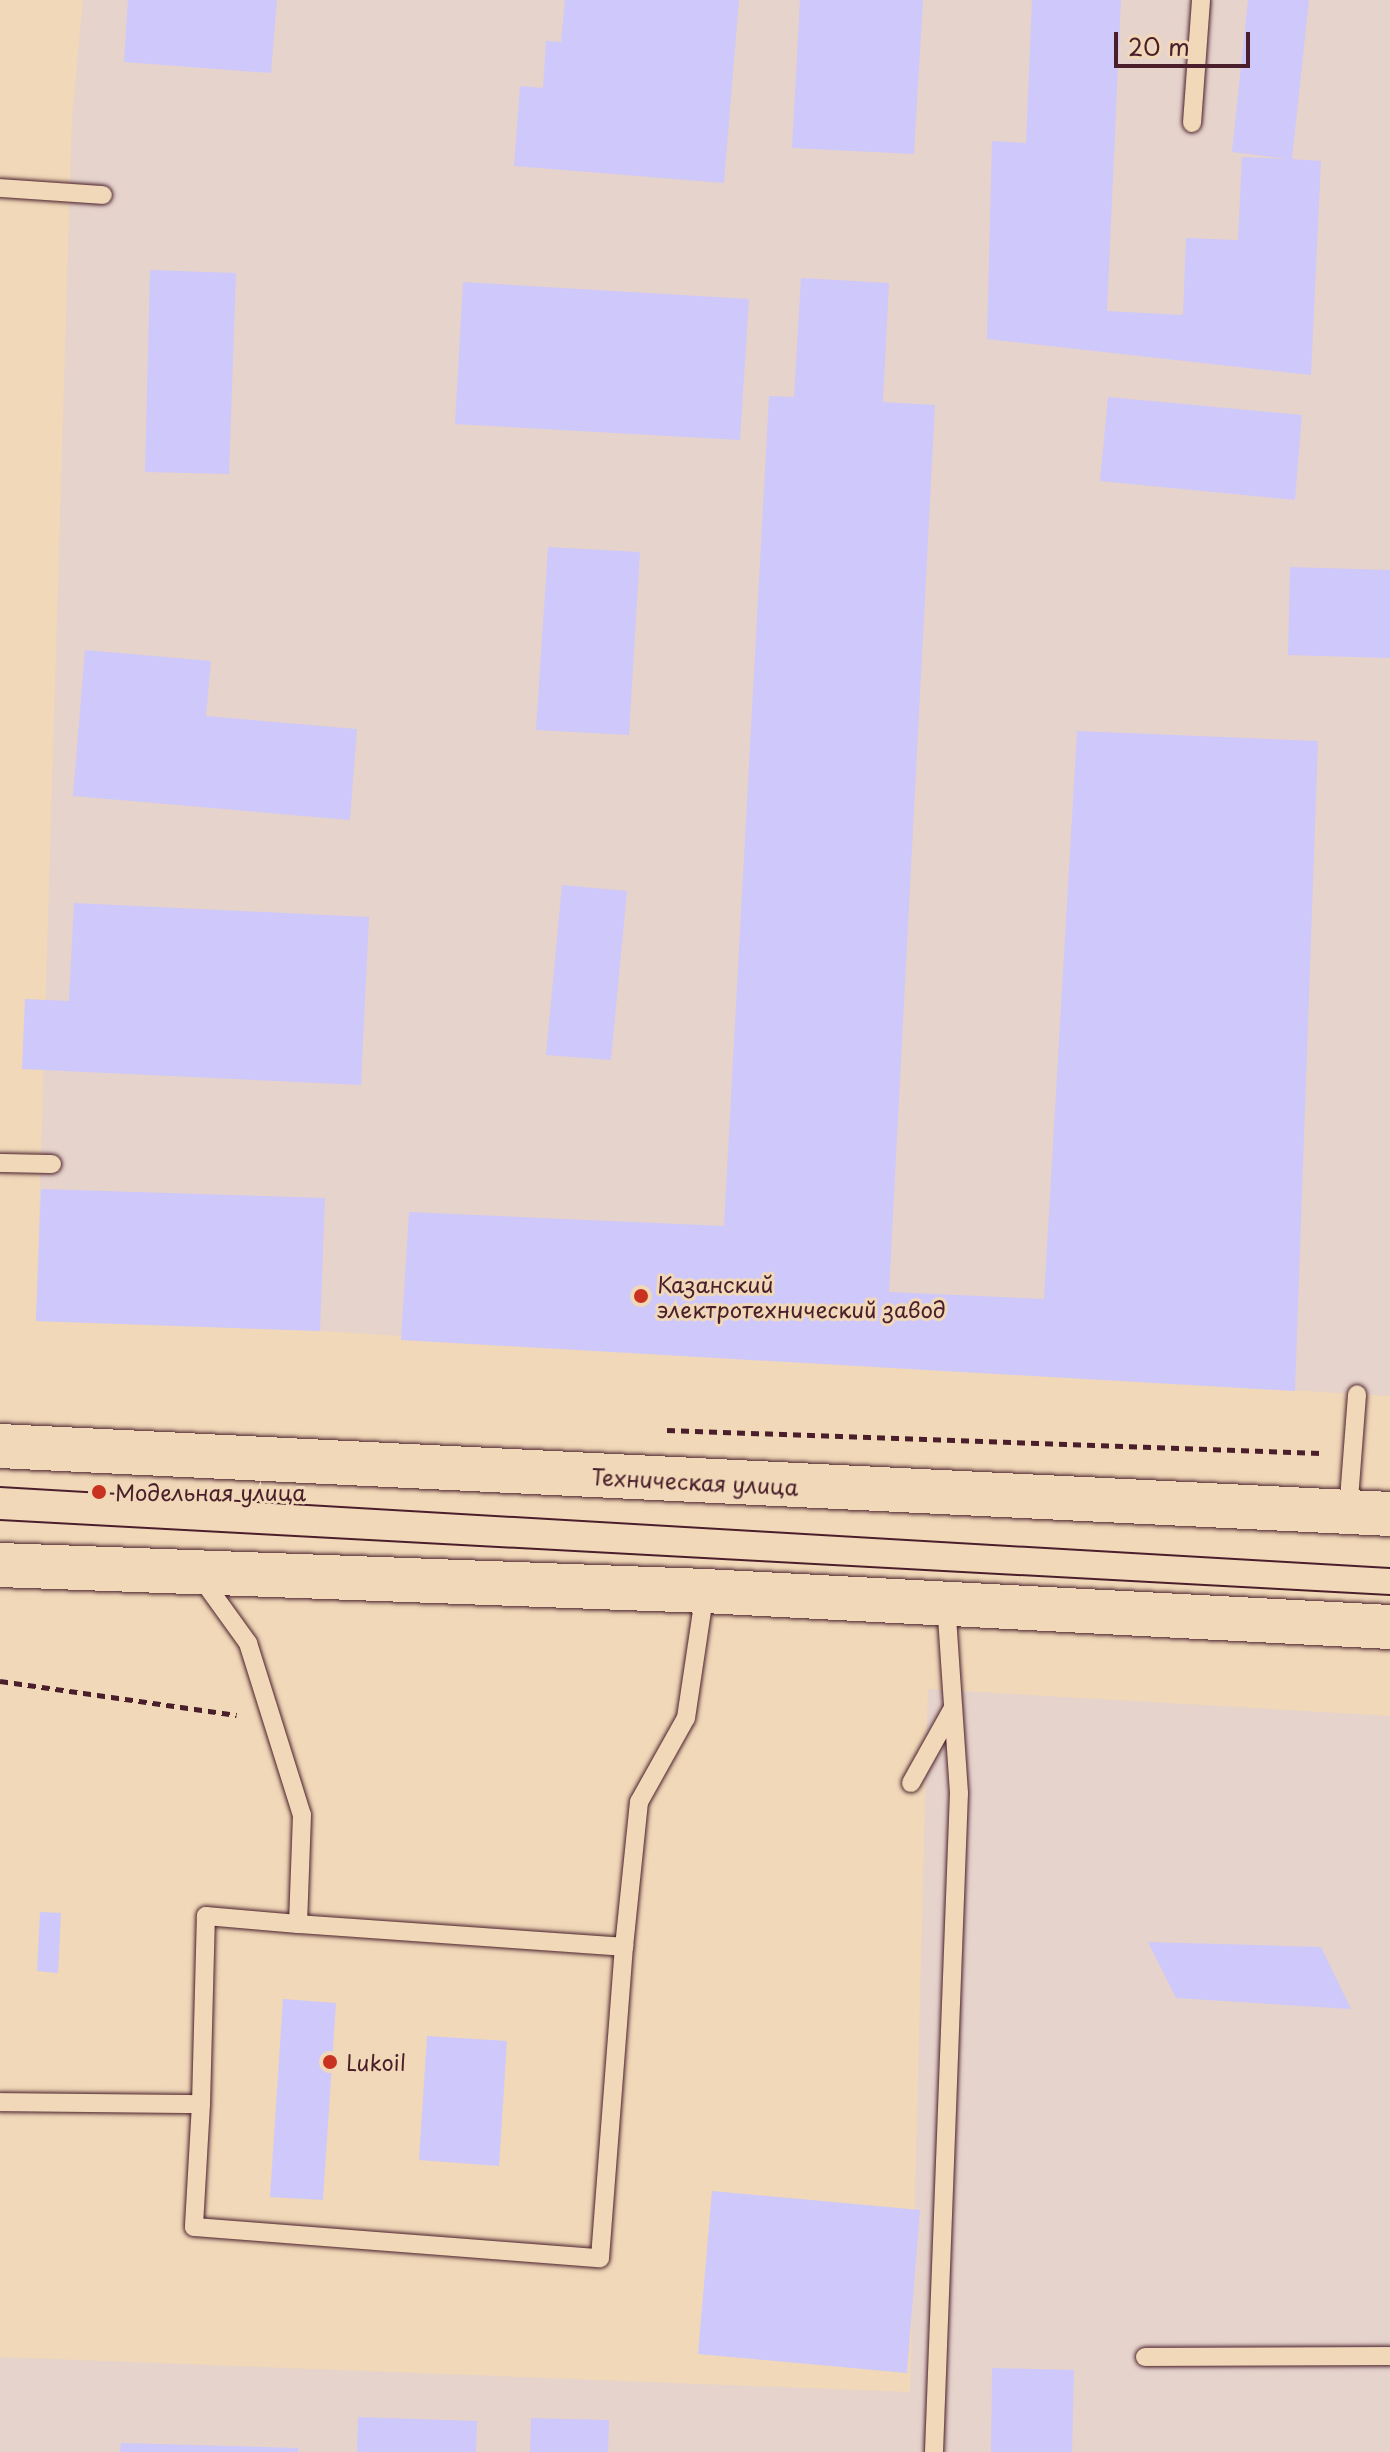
<!DOCTYPE html>
<html>
<head>
<meta charset="utf-8">
<style>
	body { margin:0 }
	#map { position:relative; width:1390px; height:2452px; overflow:hidden; background:#f0d8b8; font-family:"Playpen Sans",sans-serif }
	div>[style] { position:absolute }
	.built>* { inset:0; background:#e6d3cc }
	.building>* { inset:0; background:#cfc8fa }
	.path>* { height:5px; margin-top:-2.5px; transform-origin:0; background:repeating-linear-gradient(90deg,#4a1f2b 0 8px,transparent 0 14px) }
	.roads { filter:drop-shadow(0 0 2px #4a1f2b) drop-shadow(0 0 2px #4a1f2b) }
	.lane>* { height:18px; margin:-9px; padding:0 9px; transform-origin:9px; border-radius:9px; background:#f0d8b8 }
	.secondary>* { height:44px; margin:-22px; padding:0 22px; transform-origin:22px; border-radius:22px; background:#f0d8b8 }
	.tram>* { height:2px; margin:-1px; padding:0 1px; transform-origin:1px; border-radius:1px; background:#4a1f2b }
	.dots>* { width:22px; height:22px; translate:-50% -50%; box-sizing:border-box; border:4px solid #f0d8b8; border-radius:50% }
	span { translate:-50% -50%; white-space:nowrap; text-align:center; line-height:1.15; -webkit-text-stroke:6px #f0d8b8; paint-order:stroke }
	.poi-label { font-size:22px; color:#4a1f2b }
	.left { translate:0 -50%; text-align:left }
	.street-label { font-size:22px; color:#4a1f2b }
	.scale { position:absolute; left:1114px; top:32px; width:136px; height:36px; box-sizing:border-box; border:4px solid #4a1f2b; border-top:0; padding-left:10px; font-size:24px; line-height:28px; white-space:nowrap; color:#4a1f2b; -webkit-text-stroke:6px #f0d8b8; paint-order:stroke }
</style>
</head>
<body>
<div id="map">
	<div class="built">
		<i style="clip-path:polygon(83px 0,1390px 0,1390px 1396px,320px 1331px,36px 1321px,72px 116px)"></i>
		<i style="clip-path:polygon(928px 1689px,1390px 1716px,1390px 2452px,0 2452px,0 2357px,910px 2392px)"></i>
	</div>
	<div class="building">
		<i style="clip-path:polygon(128px 0,277px 0,271px 73px,124px 62px)"></i>
		<i style="clip-path:polygon(565px 0,739px 0,724px 183px,514px 166px,520px 86px,543px 88px,546px 41px,561px 42px)"></i>
		<i style="clip-path:polygon(800px 0,923px 0,914px 154px,792px 148px)"></i>
		<i style="clip-path:polygon(1032px 0,1121px 0,1107px 311px,1183px 315px,1186px 238px,1238px 240px,1242px 157px,1288px 159px,1232px 152px,1248px 0,1309px 0,1292px 159px,1321px 161px,1311px 375px,987px 339px,992px 141px,1026px 143px)"></i>
		<i style="clip-path:polygon(150px 270px,236px 273px,229px 474px,145px 472px)"></i>
		<i style="clip-path:polygon(801px 278px,889px 283px,883px 402px,935px 405px,889px 1292px,1044px 1299px,1077px 731px,1318px 741px,1295px 1391px,401px 1340px,409px 1212px,724px 1226px,769px 396px,794px 397px)"></i>
		<i style="clip-path:polygon(463px 282px,749px 299px,740px 440px,455px 424px)"></i>
		<i style="clip-path:polygon(1108px 397px,1302px 415px,1295px 500px,1100px 481px)"></i>
		<i style="clip-path:polygon(548px 547px,640px 552px,629px 735px,536px 730px)"></i>
		<i style="clip-path:polygon(1290px 567px,1390px 570px,1390px 658px,1288px 655px)"></i>
		<i style="clip-path:polygon(85px 650px,211px 661px,206px 716px,357px 729px,350px 820px,73px 796px)"></i>
		<i style="clip-path:polygon(562px 885px,627px 891px,611px 1060px,546px 1055px)"></i>
		<i style="clip-path:polygon(74px 903px,369px 917px,361px 1085px,22px 1069px,25px 999px,69px 1001px)"></i>
		<i style="clip-path:polygon(41px 1189px,325px 1198px,320px 1331px,36px 1321px)"></i>
		<i style="clip-path:polygon(40px 1912px,61px 1913px,58px 1973px,37px 1971px)"></i>
		<i style="clip-path:polygon(1148px 1942px,1321px 1947px,1351px 2009px,1176px 1998px)"></i>
		<i style="clip-path:polygon(283px 1999px,336px 2003px,323px 2200px,270px 2197px)"></i>
		<i style="clip-path:polygon(427px 2036px,507px 2041px,499px 2166px,419px 2160px)"></i>
		<i style="clip-path:polygon(712px 2191px,920px 2210px,907px 2373px,698px 2354px)"></i>
		<i style="clip-path:polygon(992px 2368px,1074px 2370px,1072px 2452px,991px 2452px)"></i>
		<i style="clip-path:polygon(358px 2417px,477px 2421px,476px 2452px,357px 2452px)"></i>
		<i style="clip-path:polygon(531px 2418px,609px 2420px,608px 2452px,530px 2452px)"></i>
		<i style="clip-path:polygon(121px 2443px,298px 2448px,298px 2452px,120px 2452px)"></i>
	</div>
	<div class="path">
		<i style="left:667px;top:1430px;width:654px;rotate:2.01deg"></i>
		<i style="left:0;top:1681px;width:239px;rotate:8.2deg"></i>
	</div>
	<div class="roads">
		<div class="lane">
			<i style="left:1192px;top:123px;width:123px;rotate:-85.8deg"></i>
			<i style="left:0;top:188px;width:103px;rotate:3.9deg"></i>
			<i style="left:0;top:1163px;width:52px;rotate:1.1deg"></i>
			<i style="left:1348px;top:1512px;width:118px;rotate:-85.6deg"></i>
			<i style="left:199px;top:1575px;width:84px;rotate:54.2deg"></i>
			<i style="left:248px;top:1643px;width:180px;rotate:72.6deg"></i>
			<i style="left:302px;top:1815px;width:109px;rotate:92.1deg"></i>
			<i style="left:298px;top:1924px;width:327px;rotate:4deg"></i>
			<i style="left:624px;top:1947px;width:146px;rotate:-84.1deg"></i>
			<i style="left:639px;top:1802px;width:96px;rotate:-60.8deg"></i>
			<i style="left:686px;top:1718px;width:128px;rotate:-81.5deg"></i>
			<i style="left:911px;top:1783px;width:86px;rotate:-60.8deg"></i>
			<i style="left:0;top:2102px;width:201px;rotate:0.6deg"></i>
			<i style="left:201px;top:2104px;width:188px;rotate:-88.5deg"></i>
			<i style="left:206px;top:1916px;width:92px;rotate:5deg"></i>
			<i style="left:201px;top:2104px;width:123px;rotate:93.3deg"></i>
			<i style="left:194px;top:2227px;width:407px;rotate:4.4deg"></i>
			<i style="left:600px;top:2258px;width:312px;rotate:-85.6deg"></i>
			<i style="left:1145px;top:2357px;width:245px;rotate:-0.2deg"></i>
			<i style="left:934px;top:2452px;width:659px;rotate:-87.83deg"></i>
			<i style="left:959px;top:1793px;width:189px;rotate:-93.9deg"></i>
		</div>
		<div class="secondary">
			<i style="left:0;top:1446px;width:1392px;rotate:2.8deg"></i>
			<i style="left:0;top:1565px;width:705px;rotate:2.11deg"></i>
			<i style="left:705px;top:1591px;width:686px;rotate:3.01deg"></i>
		</div>
	</div>
	<div class="tram">
		<i style="left:0;top:1487px;width:1392px;rotate:3.34deg"></i>
		<i style="left:0;top:1520px;width:1392px;rotate:3.09deg"></i>
	</div>
	<div class="dots">
		<i style="left:641px;top:1296px;background:#c8321e"></i>
		<i style="left:99px;top:1492px;background:#c8321e"></i>
		<i style="left:330px;top:2062px;background:#c8321e"></i>
	</div>
	<div class="poi-label">
		<span class="left" style="left:657px;top:1296px">Казанский<br>электротехнический завод</span>
		<span class="left" style="left:115px;top:1492px">Модельная улица</span>
		<span class="left" style="left:346px;top:2062px">Lukoil</span>
	</div>
	<div class="street-label">
		<span style="left:695px;top:1481px;rotate:3deg">Техническая улица</span>
	</div>
	<div class="scale">20 m</div>
</div>
</body>
</html>
